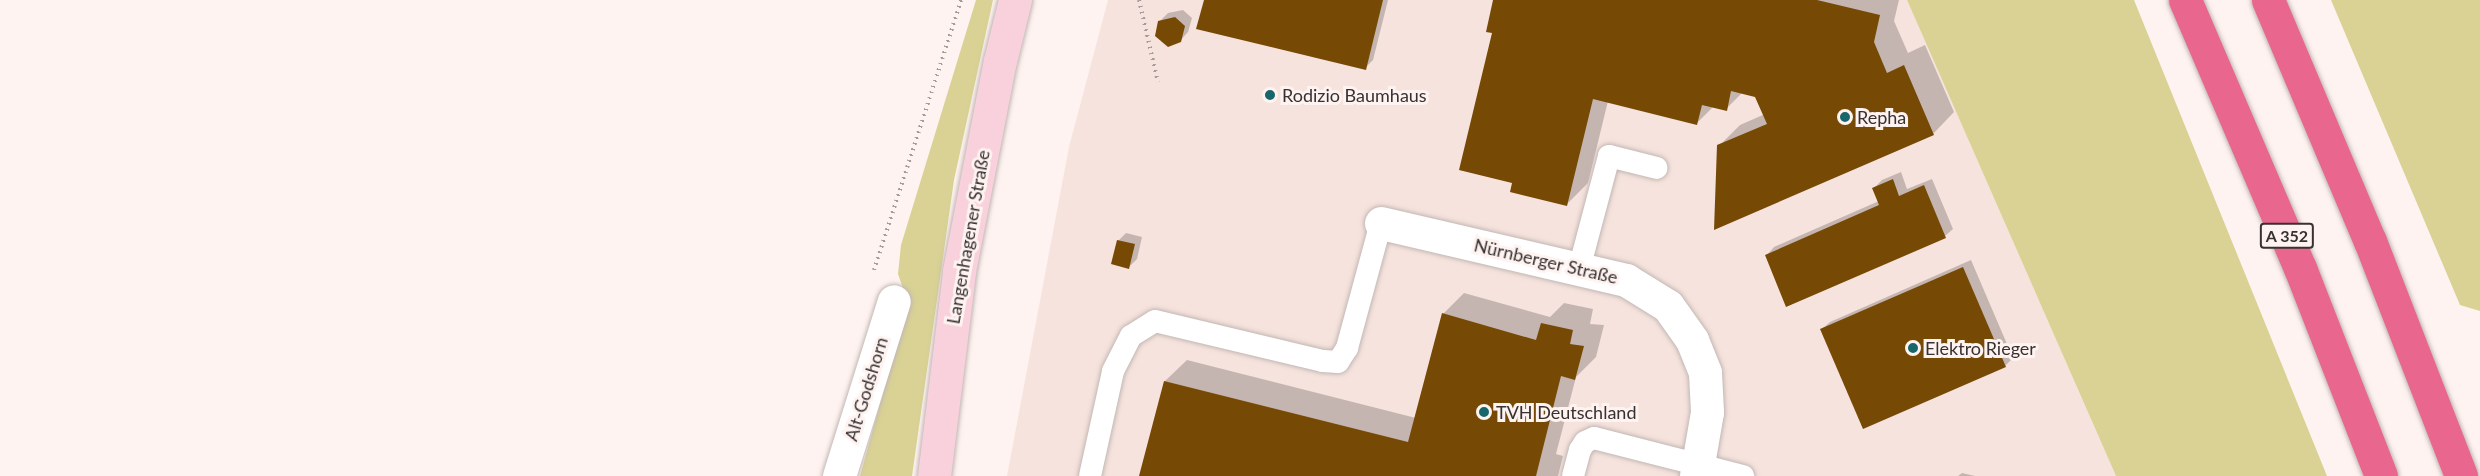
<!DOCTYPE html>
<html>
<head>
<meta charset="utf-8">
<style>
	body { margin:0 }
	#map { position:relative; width:2480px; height:476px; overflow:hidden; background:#fef3f0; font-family:Lato,sans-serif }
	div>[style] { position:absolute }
	.built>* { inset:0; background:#f6e3dd }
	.green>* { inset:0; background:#d9d294 }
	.shadow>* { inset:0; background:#0003 }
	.building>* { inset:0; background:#764905 }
	.path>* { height:4px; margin-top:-2px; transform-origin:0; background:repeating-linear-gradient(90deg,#a49c9a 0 1.5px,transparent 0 6px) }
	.roads { filter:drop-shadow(0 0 2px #c2b7b4) drop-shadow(0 0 2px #c2b7b4) }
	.lane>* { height:22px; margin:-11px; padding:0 11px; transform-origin:11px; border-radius:11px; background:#fff }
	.street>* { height:33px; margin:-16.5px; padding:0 16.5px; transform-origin:16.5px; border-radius:16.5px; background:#fff }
	.secondary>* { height:33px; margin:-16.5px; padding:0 16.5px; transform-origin:16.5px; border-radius:16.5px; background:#f8d1dd }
	.highway>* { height:33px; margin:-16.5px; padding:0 16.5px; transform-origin:16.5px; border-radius:16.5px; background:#e9668f }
	.dots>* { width:16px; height:16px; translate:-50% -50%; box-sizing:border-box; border:3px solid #fef3f0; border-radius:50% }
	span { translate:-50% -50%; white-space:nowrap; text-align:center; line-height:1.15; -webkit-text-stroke:6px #fef3f0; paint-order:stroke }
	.shield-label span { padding:2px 4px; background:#fef3f0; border:2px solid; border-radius:4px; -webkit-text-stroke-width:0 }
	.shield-label { font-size:16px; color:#373231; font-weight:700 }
	.poi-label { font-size:18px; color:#373231 }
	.left { translate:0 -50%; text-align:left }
	.street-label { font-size:18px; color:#373231 }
</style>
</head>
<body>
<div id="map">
	<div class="built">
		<i style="clip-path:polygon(1108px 0,1907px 0,2116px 476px,1007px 476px,1069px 147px)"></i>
	</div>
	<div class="green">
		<i style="clip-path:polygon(976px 0,993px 0,954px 180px,912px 476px,860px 476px,902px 325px,905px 294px,898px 274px,901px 245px)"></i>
		<i style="clip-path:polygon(1907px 0,2134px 0,2327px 476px,2116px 476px)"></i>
		<i style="clip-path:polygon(2331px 0,2480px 0,2480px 311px,2460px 305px)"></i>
	</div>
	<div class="shadow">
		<i style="clip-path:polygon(1205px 0,1388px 0,1373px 60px,1365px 68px)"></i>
		<i style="clip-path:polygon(1495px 0,1899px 0,1894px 21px,1908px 53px,1925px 45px,1954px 112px,1933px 134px,1719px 146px,1740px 125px,1765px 114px,1756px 95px,1743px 92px,1726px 109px,1714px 106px,1697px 123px,1608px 101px,1588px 183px,1567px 204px,1514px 182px,1494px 32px)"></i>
		<i style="clip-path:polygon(1183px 10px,1192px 18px,1188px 32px,1180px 41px,1159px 22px,1168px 13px)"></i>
		<i style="clip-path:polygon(1901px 172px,1907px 189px,1932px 179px,1953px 229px,1945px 236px,1767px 255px,1774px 247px,1879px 201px,1874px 188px,1882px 180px)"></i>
		<i style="clip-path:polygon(1126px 233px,1142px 237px,1137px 259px,1129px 267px,1118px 241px)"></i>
		<i style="clip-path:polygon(1971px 260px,2013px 358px,2005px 366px,1822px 329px,1830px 322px)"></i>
		<i style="clip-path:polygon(1464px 293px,1550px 317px,1564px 303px,1593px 309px,1590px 324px,1604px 325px,1596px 357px,1576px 377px,1556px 454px,1563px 456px,1558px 476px,1140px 476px,1165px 381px,1187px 360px,1416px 418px,1443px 314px)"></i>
		<i style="clip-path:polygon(1962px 473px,1975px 476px,1958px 476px)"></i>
	</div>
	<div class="building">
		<i style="clip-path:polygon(1204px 0,1383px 0,1366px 70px,1196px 29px)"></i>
		<i style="clip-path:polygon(1493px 0,1817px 0,1880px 15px,1874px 42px,1887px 73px,1904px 65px,1934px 135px,1714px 230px,1717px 145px,1767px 124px,1755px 97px,1731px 91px,1727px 111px,1702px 105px,1697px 125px,1593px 99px,1567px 206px,1510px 192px,1512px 183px,1459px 170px,1492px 33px,1486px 32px)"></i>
		<i style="clip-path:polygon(1175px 17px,1185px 26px,1181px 42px,1168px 47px,1155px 36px,1158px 21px)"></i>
		<i style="clip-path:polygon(1893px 179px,1899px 196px,1924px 185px,1946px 238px,1786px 307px,1765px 255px,1879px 205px,1872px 188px)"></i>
		<i style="clip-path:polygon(1117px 240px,1135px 244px,1129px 269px,1111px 264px)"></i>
		<i style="clip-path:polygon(1963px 267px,2006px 367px,1863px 429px,1820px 329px)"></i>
		<i style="clip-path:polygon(1442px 313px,1536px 340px,1541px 323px,1573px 330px,1570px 344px,1584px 346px,1575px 380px,1561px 376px,1536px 476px,1139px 476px,1164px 381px,1408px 442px)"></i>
	</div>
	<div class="path">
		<i style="left:1139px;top:0;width:84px;rotate:77deg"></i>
		<i style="left:874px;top:270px;width:284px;rotate:-72.1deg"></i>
	</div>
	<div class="roads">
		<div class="lane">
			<i style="left:1579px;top:269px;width:117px;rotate:-75.1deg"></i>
			<i style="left:1609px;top:156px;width:49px;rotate:14deg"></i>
			<i style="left:1090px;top:476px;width:107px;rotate:-77.6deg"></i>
			<i style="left:1113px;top:371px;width:39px;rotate:-63deg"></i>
			<i style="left:1131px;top:336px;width:28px;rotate:-32deg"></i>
			<i style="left:1155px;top:321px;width:173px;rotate:13.4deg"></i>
			<i style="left:1323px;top:361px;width:15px;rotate:4deg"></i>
			<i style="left:1338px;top:362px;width:17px;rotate:-57deg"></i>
			<i style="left:1347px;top:348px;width:130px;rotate:-74.8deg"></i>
			<i style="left:1573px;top:476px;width:27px;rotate:-75deg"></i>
			<i style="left:1580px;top:450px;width:9px;rotate:-58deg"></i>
			<i style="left:1585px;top:442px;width:10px;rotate:-24deg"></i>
			<i style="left:1594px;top:438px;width:154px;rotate:14.3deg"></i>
		</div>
		<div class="street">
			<i style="left:1381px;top:223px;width:252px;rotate:13.1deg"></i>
			<i style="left:1626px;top:280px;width:49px;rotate:31.8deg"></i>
			<i style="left:1668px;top:306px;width:42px;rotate:54.8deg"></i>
			<i style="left:1692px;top:340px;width:35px;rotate:68deg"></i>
			<i style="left:1705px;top:373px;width:39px;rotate:87deg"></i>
			<i style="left:1707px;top:412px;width:65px;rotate:99.8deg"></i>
			<i style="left:839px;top:476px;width:183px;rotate:-72.6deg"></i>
		</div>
		<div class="secondary">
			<i style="left:934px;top:476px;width:207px;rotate:-83deg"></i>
			<i style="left:959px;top:271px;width:214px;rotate:-79deg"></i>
			<i style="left:1000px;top:61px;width:63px;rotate:-76.2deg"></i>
		</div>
		<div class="highway">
			<i style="left:2185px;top:0;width:292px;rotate:66.8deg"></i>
			<i style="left:2300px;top:268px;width:223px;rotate:68.7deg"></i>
			<i style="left:2268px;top:0;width:262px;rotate:67.1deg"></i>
			<i style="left:2370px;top:241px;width:252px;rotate:68.8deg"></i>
		</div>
	</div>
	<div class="dots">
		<i style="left:1270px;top:95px;background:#17666b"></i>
		<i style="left:1845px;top:117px;background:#17666b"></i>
		<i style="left:1913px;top:348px;background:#17666b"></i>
		<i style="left:1484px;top:412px;background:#17666b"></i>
	</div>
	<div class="shield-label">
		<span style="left:2287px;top:236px">A 352</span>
	</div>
	<div class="poi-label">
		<span class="left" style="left:1282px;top:95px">Rodizio Baumhaus</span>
		<span class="left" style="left:1857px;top:117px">Repha</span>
		<span class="left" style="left:1925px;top:348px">Elektro Rieger</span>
		<span class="left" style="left:1496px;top:412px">TVH Deutschland</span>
	</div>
	<div class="street-label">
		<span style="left:968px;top:237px;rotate:-80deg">Langenhagener Straße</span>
		<span style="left:1546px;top:261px;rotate:13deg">Nürnberger Straße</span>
		<span style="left:866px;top:389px;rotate:-73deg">Alt-Godshorn</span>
	</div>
</div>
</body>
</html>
